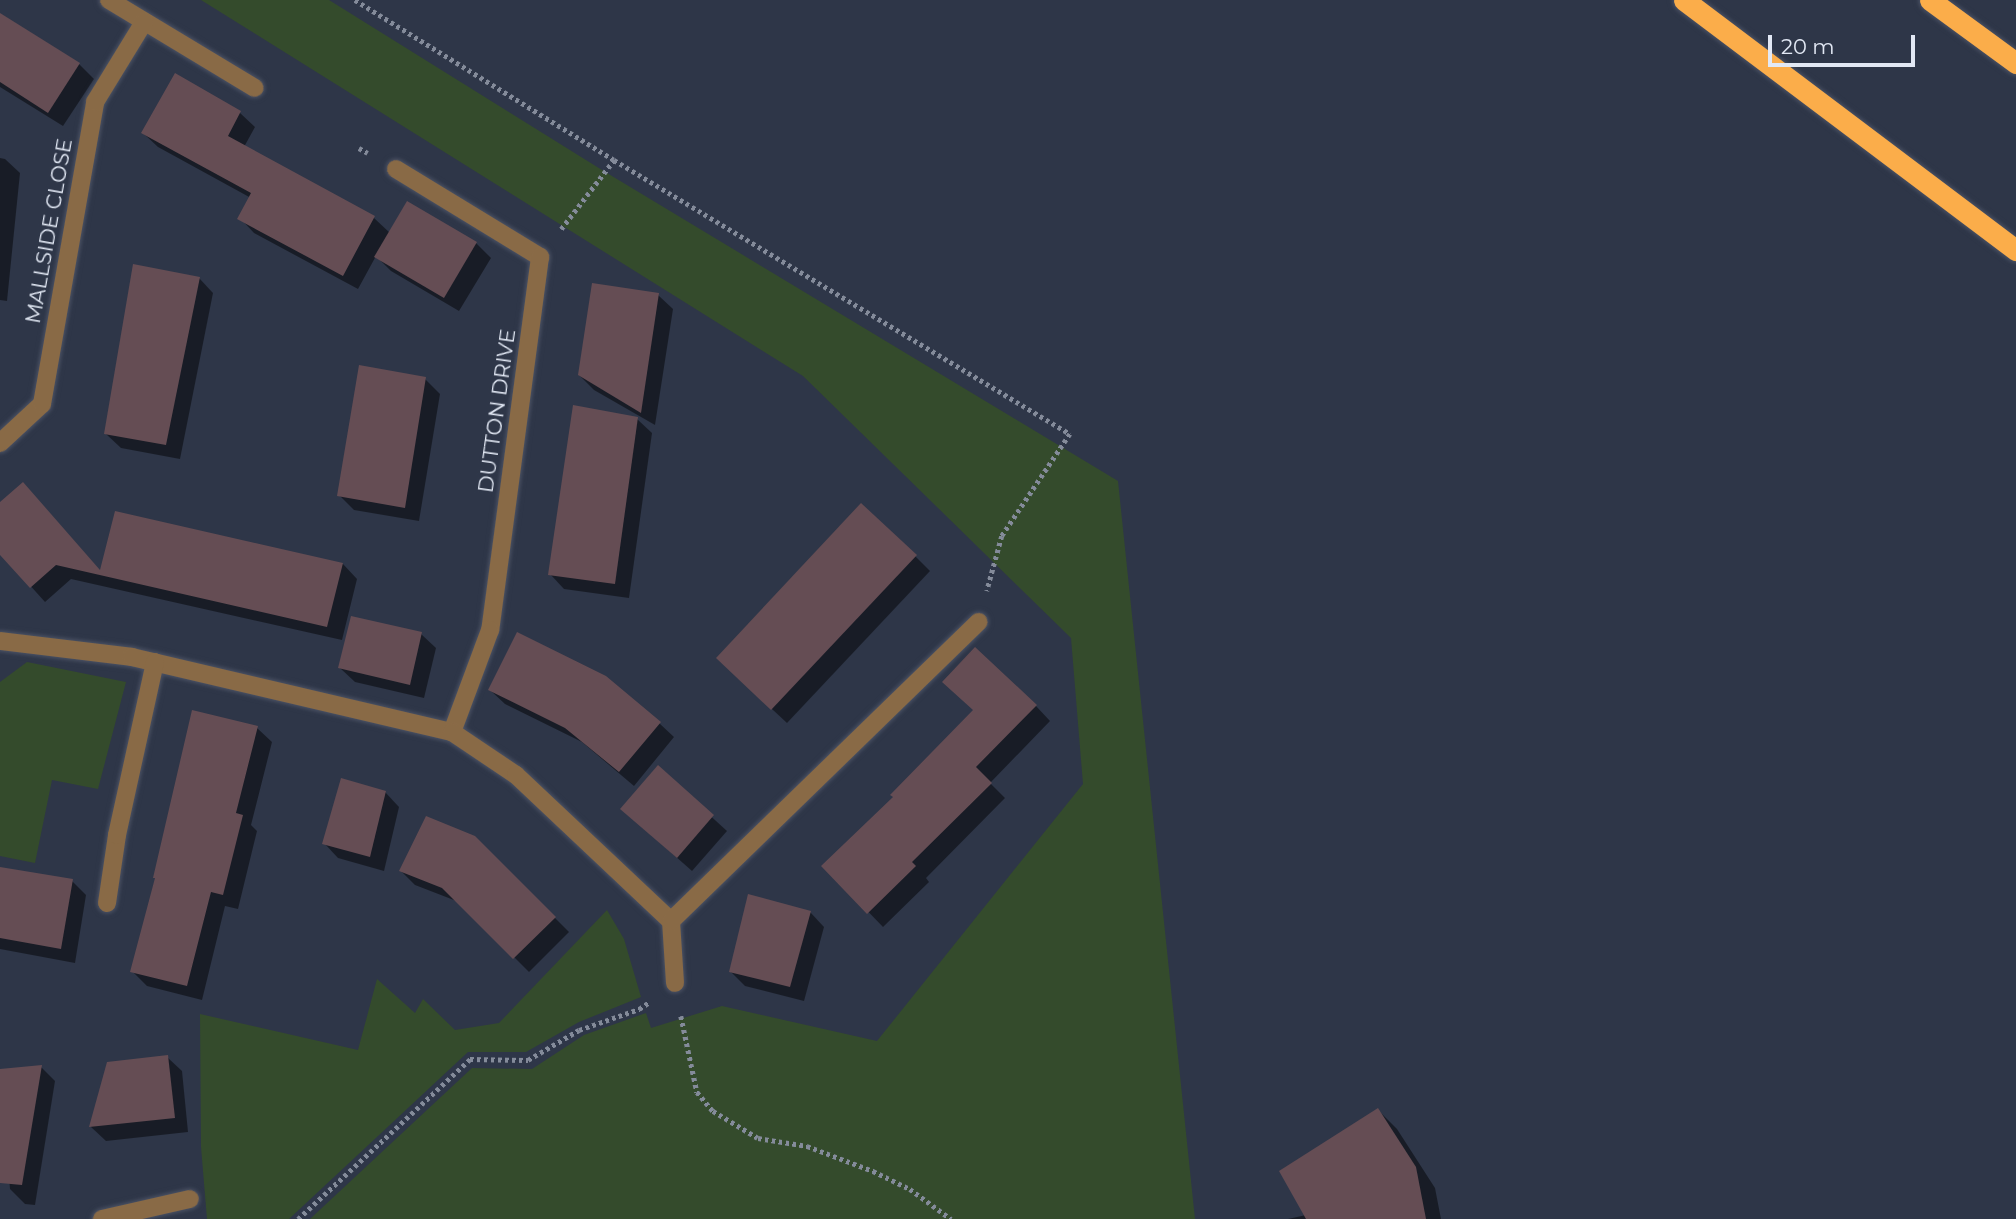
<!DOCTYPE html>
<html>
<head>
<meta charset="utf-8">
<style>
	body { margin:0 }
	#map { position:relative; width:2016px; height:1219px; overflow:hidden; background:#2e3648; font-family:Montserrat,sans-serif }
	div>[style] { position:absolute }
	.green>* { inset:0; background:#344b2c }
	.shadow>* { inset:0; background:#0007 }
	.building>* { inset:0; background:#654d54 }
	.path>* { height:4.5px; margin-top:-2.25px; transform-origin:0; background:repeating-linear-gradient(90deg,#848b9a 0 3.5px,transparent 0 7px) }
	.roads { filter:drop-shadow(0 0 2px #4b5264) drop-shadow(0 0 2px #4b5264) }
	.minor>* { height:18px; margin:-9px; padding:0 9px; transform-origin:9px; border-radius:9px; background:#896a46 }
	.highway>* { height:21px; margin:-10.5px; padding:0 10.5px; transform-origin:10.5px; border-radius:10.5px; background:#fbad4a }
	span { translate:-50% -50%; white-space:nowrap; text-align:center; line-height:1.15; -webkit-text-stroke:5px #2e3648; paint-order:stroke }
	.street-label { font-size:21px; color:#e2e8f4 }
	.scale { position:absolute; left:1768px; top:35px; width:147px; height:32px; box-sizing:border-box; border:4px solid #e2e8f4; border-top:0; padding-left:9px; font-size:21px; line-height:24px; white-space:nowrap; color:#e2e8f4; -webkit-text-stroke:5px #2e3648; paint-order:stroke }
</style>
</head>
<body>
<div id="map">
	<div class="green">
		<i style="clip-path:polygon(201px 0,329px 0,602px 170px,1118px 481px,1195px 1219px,310px 1219px,472px 1068px,532px 1069px,584px 1035px,646px 1013px,651px 1028px,722px 1006px,877px 1041px,1083px 784px,1071px 638px,803px 376px)"></i>
		<i style="clip-path:polygon(27px 662px,126px 682px,98px 789px,52px 780px,35px 863px,0 856px,0 682px)"></i>
		<i style="clip-path:polygon(607px 910px,624px 939px,641px 997px,579px 1022px,526px 1052px,468px 1052px,289px 1219px,207px 1219px,201px 1147px,200px 1014px,358px 1050px,377px 979px,415px 1013px,423px 999px,455px 1030px,499px 1023px)"></i>
	</div>
	<div class="shadow">
		<i style="clip-path:polygon(0 14px,79px 64px,94px 79px,63px 126px,0 87px)"></i>
		<i style="clip-path:polygon(175px 75px,240px 113px,255px 127px,244px 147px,374px 218px,390px 233px,408px 203px,476px 243px,491px 258px,459px 311px,391px 271px,376px 256px,358px 289px,254px 233px,240px 218px,251px 198px,158px 147px,143px 133px)"></i>
		<i style="clip-path:polygon(0 158px,5px 159px,20px 173px,7px 301px,0 300px)"></i>
		<i style="clip-path:polygon(199px 278px,213px 293px,180px 459px,121px 448px,106px 434px)"></i>
		<i style="clip-path:polygon(658px 295px,673px 309px,655px 425px,594px 390px,579px 375px)"></i>
		<i style="clip-path:polygon(425px 379px,440px 394px,419px 521px,354px 510px,339px 495px)"></i>
		<i style="clip-path:polygon(637px 419px,652px 433px,629px 598px,564px 589px,550px 574px)"></i>
		<i style="clip-path:polygon(0 504px,101px 572px,343px 564px,357px 579px,342px 640px,71px 579px,45px 602px,0 552px)"></i>
		<i style="clip-path:polygon(915px 556px,930px 571px,787px 723px,733px 673px)"></i>
		<i style="clip-path:polygon(421px 634px,436px 648px,424px 698px,355px 682px,340px 668px)"></i>
		<i style="clip-path:polygon(490px 690px,659px 723px,674px 737px,634px 786px,582px 742px,505px 704px)"></i>
		<i style="clip-path:polygon(1036px 706px,1050px 721px,990px 783px,1005px 798px,926px 878px,929px 882px,883px 927px,824px 866px,895px 797px,975px 711px)"></i>
		<i style="clip-path:polygon(257px 728px,272px 742px,251px 825px,257px 831px,238px 909px,225px 906px,202px 1000px,147px 986px,132px 971px)"></i>
		<i style="clip-path:polygon(658px 768px,727px 831px,692px 871px,622px 809px)"></i>
		<i style="clip-path:polygon(385px 792px,399px 807px,384px 871px,338px 858px,324px 843px)"></i>
		<i style="clip-path:polygon(474px 837px,569px 932px,529px 972px,459px 902px,415px 885px,401px 871px)"></i>
		<i style="clip-path:polygon(0 869px,72px 881px,86px 895px,75px 963px,0 949px)"></i>
		<i style="clip-path:polygon(810px 912px,824px 927px,804px 1001px,745px 986px,731px 972px)"></i>
		<i style="clip-path:polygon(167px 1057px,182px 1071px,188px 1132px,106px 1141px,91px 1127px,108px 1064px)"></i>
		<i style="clip-path:polygon(41px 1067px,55px 1081px,35px 1205px,25px 1204px,10px 1189px,0 1071px)"></i>
		<i style="clip-path:polygon(1378px 1110px,1397px 1129px,1435px 1188px,1441px 1219px,1288px 1219px,1306px 1215px)"></i>
	</div>
	<div class="building">
		<i style="clip-path:polygon(0 13px,80px 63px,48px 113px,0 82px)"></i>
		<i style="clip-path:polygon(175px 73px,241px 111px,228px 136px,375px 216px,343px 276px,237px 219px,251px 193px,141px 133px)"></i>
		<i style="clip-path:polygon(407px 201px,477px 242px,444px 298px,374px 257px)"></i>
		<i style="clip-path:polygon(133px 264px,200px 277px,166px 445px,104px 434px)"></i>
		<i style="clip-path:polygon(592px 283px,659px 293px,641px 413px,578px 375px)"></i>
		<i style="clip-path:polygon(359px 365px,426px 377px,405px 508px,337px 496px)"></i>
		<i style="clip-path:polygon(573px 405px,638px 417px,615px 584px,548px 575px)"></i>
		<i style="clip-path:polygon(23px 482px,100px 570px,115px 511px,343px 563px,327px 627px,56px 565px,30px 588px,0 555px,0 502px)"></i>
		<i style="clip-path:polygon(861px 503px,917px 555px,771px 710px,716px 658px)"></i>
		<i style="clip-path:polygon(351px 616px,422px 632px,410px 685px,338px 668px)"></i>
		<i style="clip-path:polygon(517px 632px,606px 676px,661px 722px,619px 772px,565px 728px,488px 690px)"></i>
		<i style="clip-path:polygon(975px 647px,1037px 705px,976px 767px,992px 783px,912px 862px,916px 866px,867px 914px,821px 866px,893px 797px,890px 795px,973px 710px,942px 682px)"></i>
		<i style="clip-path:polygon(192px 710px,258px 726px,236px 813px,243px 815px,223px 895px,211px 892px,187px 986px,130px 972px,155px 878px,153px 878px)"></i>
		<i style="clip-path:polygon(658px 765px,714px 815px,677px 858px,620px 809px)"></i>
		<i style="clip-path:polygon(341px 778px,386px 791px,370px 857px,322px 844px)"></i>
		<i style="clip-path:polygon(426px 816px,475px 836px,556px 917px,513px 959px,442px 888px,399px 871px)"></i>
		<i style="clip-path:polygon(0 867px,73px 879px,61px 949px,0 938px)"></i>
		<i style="clip-path:polygon(748px 894px,811px 911px,790px 987px,729px 972px)"></i>
		<i style="clip-path:polygon(168px 1055px,175px 1118px,89px 1127px,107px 1062px)"></i>
		<i style="clip-path:polygon(42px 1065px,22px 1185px,0 1183px,0 1069px)"></i>
		<i style="clip-path:polygon(1378px 1108px,1416px 1167px,1426px 1219px,1306px 1219px,1279px 1171px)"></i>
	</div>
	<div class="path">
		<i style="left:355px;top:0;width:304px;rotate:31.7deg"></i>
		<i style="left:614px;top:160px;width:532px;rotate:31deg"></i>
		<i style="left:1070px;top:434px;width:123px;rotate:123.7deg"></i>
		<i style="left:1002px;top:536px;width:57px;rotate:105.3deg"></i>
		<i style="left:359px;top:148px;width:10px;rotate:29deg"></i>
		<i style="left:561px;top:229px;width:87px;rotate:-52.5deg"></i>
		<i style="left:681px;top:1016px;width:78px;rotate:78.1deg"></i>
		<i style="left:697px;top:1092px;width:25px;rotate:50deg"></i>
		<i style="left:713px;top:1111px;width:52px;rotate:31deg"></i>
		<i style="left:758px;top:1138px;width:50px;rotate:9.3deg"></i>
		<i style="left:807px;top:1146px;width:71px;rotate:20.7deg"></i>
		<i style="left:873px;top:1171px;width:41px;rotate:25.9deg"></i>
		<i style="left:910px;top:1189px;width:51px;rotate:36.2deg"></i>
		<i style="left:298px;top:1219px;width:235px;rotate:-42.9deg"></i>
		<i style="left:470px;top:1059px;width:58px;rotate:1deg"></i>
		<i style="left:528px;top:1060px;width:59px;rotate:-30.5deg"></i>
		<i style="left:579px;top:1030px;width:64px;rotate:-19.3deg"></i>
		<i style="left:639px;top:1009px;width:11px;rotate:-34deg"></i>
	</div>
	<div class="roads">
		<div class="minor">
			<i style="left:109px;top:0;width:170px;rotate:31.1deg"></i>
			<i style="left:396px;top:169px;width:169px;rotate:31.4deg"></i>
			<i style="left:540px;top:257px;width:376px;rotate:97.6deg"></i>
			<i style="left:490px;top:630px;width:109px;rotate:110.4deg"></i>
			<i style="left:0;top:443px;width:57px;rotate:-42.9deg"></i>
			<i style="left:42px;top:404px;width:307px;rotate:-80deg"></i>
			<i style="left:95px;top:102px;width:94px;rotate:-58.5deg"></i>
			<i style="left:0;top:641px;width:133px;rotate:6.9deg"></i>
			<i style="left:132px;top:657px;width:329px;rotate:13.2deg"></i>
			<i style="left:452px;top:732px;width:77px;rotate:33.9deg"></i>
			<i style="left:516px;top:775px;width:213px;rotate:43.3deg"></i>
			<i style="left:671px;top:921px;width:62px;rotate:86.3deg"></i>
			<i style="left:107px;top:903px;width:69px;rotate:-81.6deg"></i>
			<i style="left:117px;top:835px;width:177px;rotate:-77.6deg"></i>
			<i style="left:671px;top:921px;width:429px;rotate:-44.2deg"></i>
			<i style="left:102px;top:1219px;width:90px;rotate:-12.8deg"></i>
		</div>
		<div class="highway">
			<i style="left:1684px;top:0;width:416px;rotate:37deg"></i>
			<i style="left:1930px;top:0;width:107px;rotate:36.2deg"></i>
		</div>
	</div>
	<div class="street-label">
		<span style="left:49px;top:231px;rotate:-80deg">MALLSIDE CLOSE</span>
		<span style="left:497px;top:411px;rotate:-82deg">DUTTON DRIVE</span>
	</div>
	<div class="scale">20 m</div>
</div>
</body>
</html>
